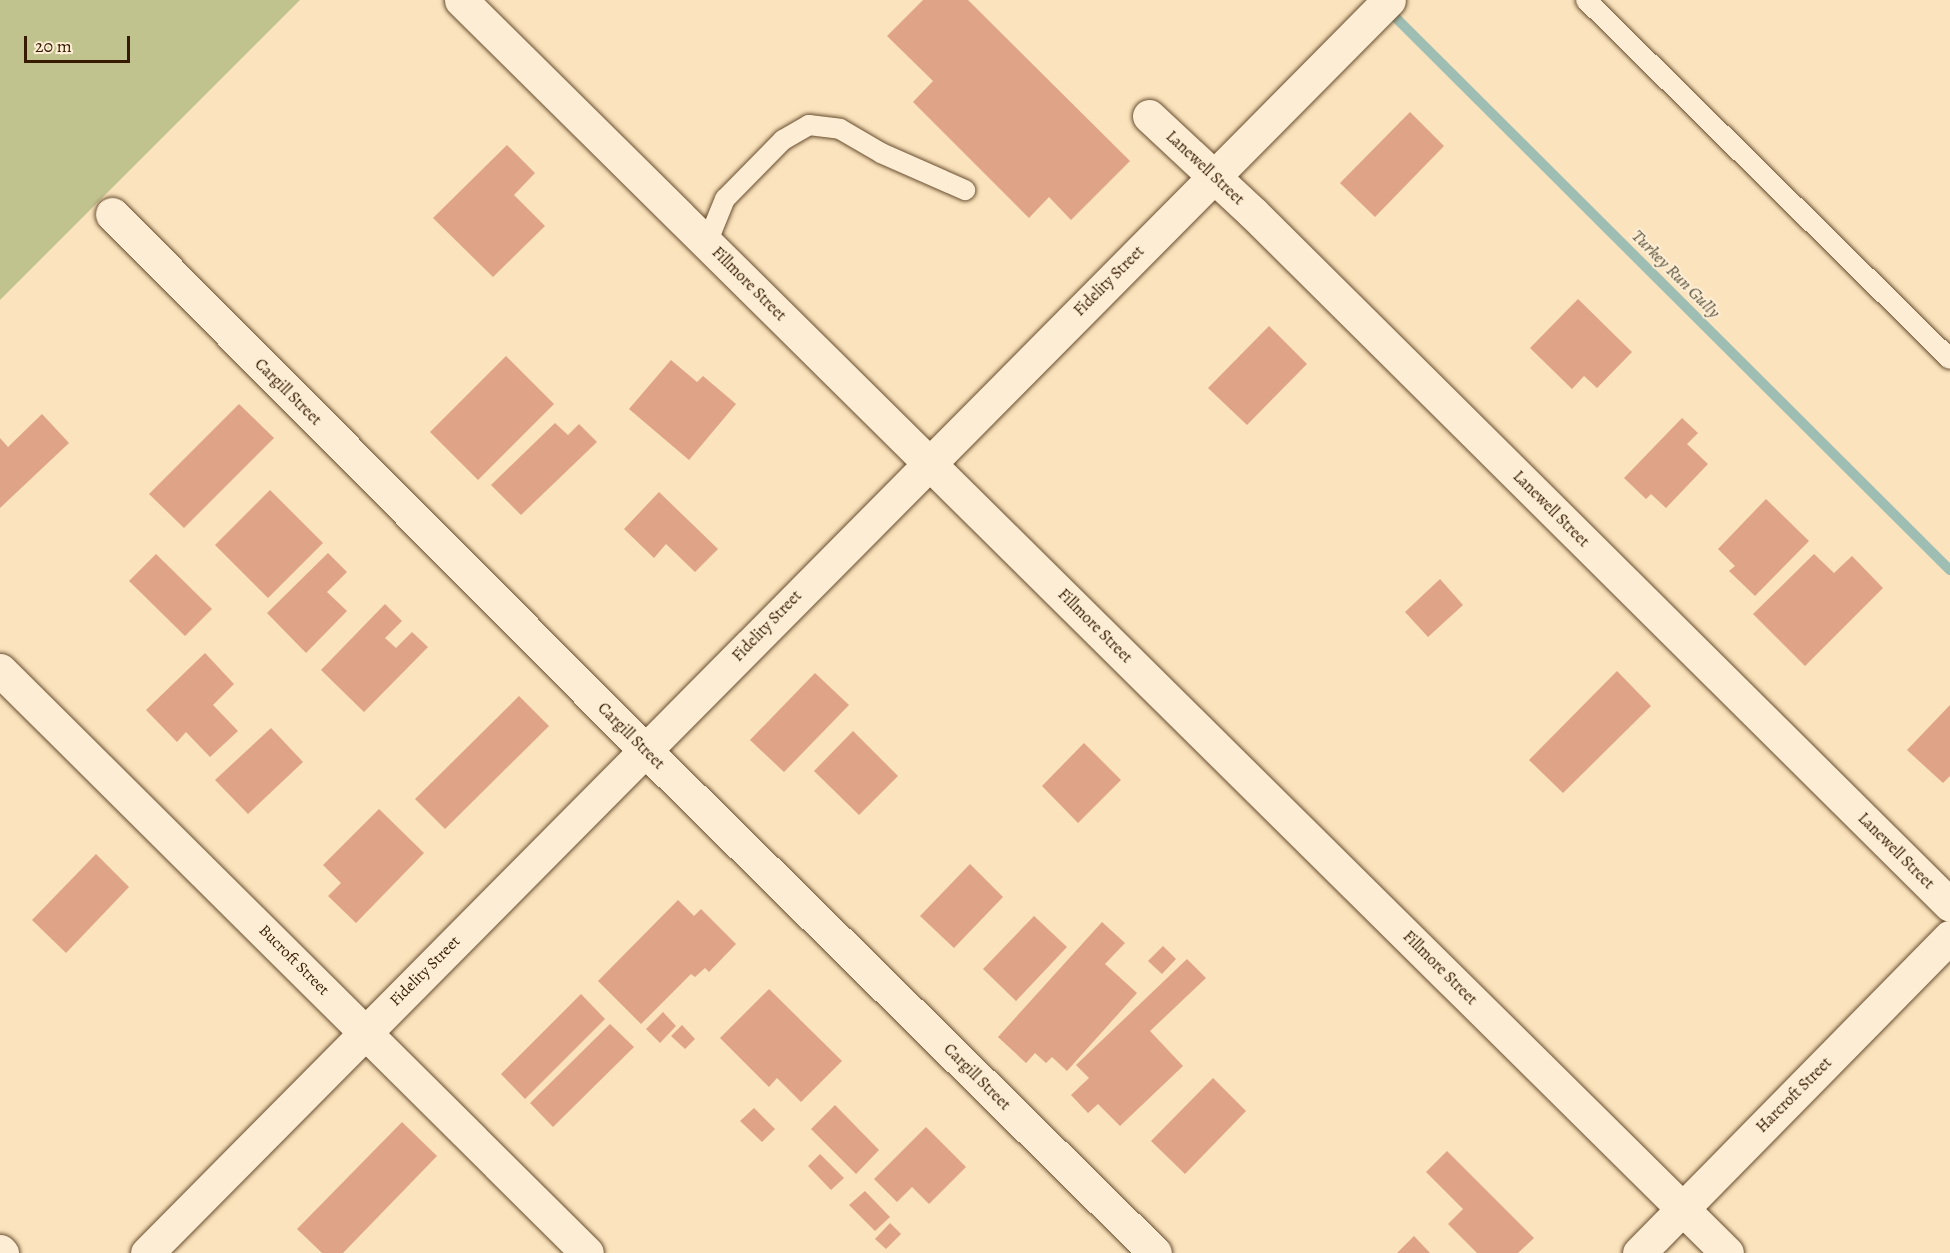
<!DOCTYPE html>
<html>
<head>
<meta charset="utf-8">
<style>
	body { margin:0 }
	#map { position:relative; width:1950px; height:1253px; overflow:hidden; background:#fbe3bd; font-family:Alegreya,serif }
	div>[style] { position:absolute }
	.green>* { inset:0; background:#c1c38f }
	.stream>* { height:10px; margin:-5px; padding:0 5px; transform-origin:5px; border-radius:5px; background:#9fbeb3 }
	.building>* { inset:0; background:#dfa488 }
	.roads { filter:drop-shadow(0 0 2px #674d2f) drop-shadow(0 0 2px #674d2f) }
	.service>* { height:20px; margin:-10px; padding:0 10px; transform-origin:10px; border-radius:10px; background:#fcedd4 }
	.minor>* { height:33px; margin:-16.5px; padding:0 16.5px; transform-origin:16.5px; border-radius:16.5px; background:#fcedd4 }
	.secondary>* { height:33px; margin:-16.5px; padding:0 16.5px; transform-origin:16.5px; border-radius:16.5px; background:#fcedd4 }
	span { translate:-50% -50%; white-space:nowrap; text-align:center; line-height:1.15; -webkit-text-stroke:4.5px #fcedd4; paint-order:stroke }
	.street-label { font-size:16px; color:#361b00 }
	.water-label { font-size:18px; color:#5b543f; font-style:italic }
	.scale { position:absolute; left:24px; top:36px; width:106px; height:27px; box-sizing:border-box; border:3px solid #361b00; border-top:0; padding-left:8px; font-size:18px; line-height:21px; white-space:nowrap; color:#361b00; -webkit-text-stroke:4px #fcedd4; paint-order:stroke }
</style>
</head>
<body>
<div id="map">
	<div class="green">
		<i style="clip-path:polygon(0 0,300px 0,0 300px)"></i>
	</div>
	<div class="stream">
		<i style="left:1387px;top:9px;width:795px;rotate:44.9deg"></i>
	</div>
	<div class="building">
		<i style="clip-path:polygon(923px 0,968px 0,1130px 161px,1071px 220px,1049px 197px,1029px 218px,913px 102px,933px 81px,887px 36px)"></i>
		<i style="clip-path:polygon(1410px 112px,1444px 146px,1375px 217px,1340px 183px)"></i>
		<i style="clip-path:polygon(507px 145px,535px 173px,514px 195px,545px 226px,493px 277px,433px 218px)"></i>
		<i style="clip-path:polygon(1578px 299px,1632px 352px,1597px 388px,1584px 376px,1572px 389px,1530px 348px)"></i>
		<i style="clip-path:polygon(1269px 326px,1307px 364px,1247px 425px,1208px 388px)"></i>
		<i style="clip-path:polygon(506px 356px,554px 404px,478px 480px,430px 432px)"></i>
		<i style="clip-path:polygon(671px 360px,697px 382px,703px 376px,736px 404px,689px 460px,629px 409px)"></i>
		<i style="clip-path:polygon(239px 404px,274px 438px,184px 528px,149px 494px)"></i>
		<i style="clip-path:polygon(42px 414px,69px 443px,0 508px,0 438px,8px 447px)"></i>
		<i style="clip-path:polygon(1682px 418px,1698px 433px,1687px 444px,1708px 464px,1666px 508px,1651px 494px,1646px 499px,1624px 478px)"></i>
		<i style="clip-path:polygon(555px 423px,568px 435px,579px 424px,597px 442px,521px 515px,491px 485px)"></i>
		<i style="clip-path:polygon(270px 490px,323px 543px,268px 598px,215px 545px)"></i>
		<i style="clip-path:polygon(659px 492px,718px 549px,695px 572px,666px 544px,654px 558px,624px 529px)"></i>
		<i style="clip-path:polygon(1766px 499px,1809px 541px,1755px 596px,1729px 571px,1735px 566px,1718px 549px)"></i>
		<i style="clip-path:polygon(328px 553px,347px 572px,327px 592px,347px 611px,306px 653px,267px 613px)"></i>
		<i style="clip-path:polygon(156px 554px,212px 609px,185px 636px,129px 581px)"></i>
		<i style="clip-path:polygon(1814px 554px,1834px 573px,1852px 556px,1883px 588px,1805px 666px,1753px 614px)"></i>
		<i style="clip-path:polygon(1440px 579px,1463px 605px,1428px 637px,1405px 612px)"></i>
		<i style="clip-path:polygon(385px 604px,402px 621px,385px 638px,396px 648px,412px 632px,428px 647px,364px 712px,321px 670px)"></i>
		<i style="clip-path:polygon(205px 653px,234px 684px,213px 705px,238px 731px,210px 757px,186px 732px,177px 742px,146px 710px)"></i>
		<i style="clip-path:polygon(1617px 671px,1651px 706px,1563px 793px,1529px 760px)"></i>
		<i style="clip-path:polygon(815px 673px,849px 705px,784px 772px,750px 740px)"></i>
		<i style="clip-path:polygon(519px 696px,549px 726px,445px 829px,415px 799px)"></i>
		<i style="clip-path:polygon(1950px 705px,1950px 776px,1943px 783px,1907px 750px)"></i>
		<i style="clip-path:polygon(271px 728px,303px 762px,248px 814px,215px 780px)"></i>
		<i style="clip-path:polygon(853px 731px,898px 776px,859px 815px,814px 771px)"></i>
		<i style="clip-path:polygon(1084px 743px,1121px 780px,1078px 823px,1042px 786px)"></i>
		<i style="clip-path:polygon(379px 809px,424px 853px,356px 923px,328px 896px,341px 883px,323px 865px)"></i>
		<i style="clip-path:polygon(96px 854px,129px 887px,66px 953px,32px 920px)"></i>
		<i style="clip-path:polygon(970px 864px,1003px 897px,954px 948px,920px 916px)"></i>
		<i style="clip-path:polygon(678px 900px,694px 916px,701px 909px,736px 944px,709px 972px,705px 968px,695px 977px,691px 974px,641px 1024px,598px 981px)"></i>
		<i style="clip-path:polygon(1034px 916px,1067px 947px,1016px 1001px,983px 969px)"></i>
		<i style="clip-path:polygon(1102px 922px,1125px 943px,1105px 964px,1137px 993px,1067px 1071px,1052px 1057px,1046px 1063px,1035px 1053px,1026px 1063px,998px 1037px)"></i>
		<i style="clip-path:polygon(1163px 946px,1176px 959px,1162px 974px,1148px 961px)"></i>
		<i style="clip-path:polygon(1187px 959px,1206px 978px,1150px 1031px,1183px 1066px,1120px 1126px,1098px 1104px,1088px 1113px,1071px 1095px,1089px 1078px,1076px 1065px)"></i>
		<i style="clip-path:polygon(769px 989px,842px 1061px,801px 1102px,777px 1078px,769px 1087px,720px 1038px)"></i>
		<i style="clip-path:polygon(581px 994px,605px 1019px,525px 1099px,501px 1074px)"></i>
		<i style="clip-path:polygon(663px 1012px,676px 1026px,660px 1043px,646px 1029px)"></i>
		<i style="clip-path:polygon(610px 1024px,634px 1047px,553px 1127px,530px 1103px)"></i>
		<i style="clip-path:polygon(682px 1025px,695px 1039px,685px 1049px,671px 1036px)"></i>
		<i style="clip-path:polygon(1213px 1078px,1246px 1111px,1185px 1174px,1151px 1141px)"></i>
		<i style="clip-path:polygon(835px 1105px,879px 1150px,856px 1174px,811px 1129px)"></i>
		<i style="clip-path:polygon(754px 1108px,775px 1129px,762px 1142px,740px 1121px)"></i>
		<i style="clip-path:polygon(402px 1122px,437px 1156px,343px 1253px,322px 1253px,297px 1229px)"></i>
		<i style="clip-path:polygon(926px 1127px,966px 1167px,929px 1204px,912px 1187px,897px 1202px,874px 1179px)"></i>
		<i style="clip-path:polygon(1447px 1151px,1534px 1238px,1518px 1253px,1477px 1253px,1448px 1224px,1463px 1209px,1426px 1172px)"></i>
		<i style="clip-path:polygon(820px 1154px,844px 1178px,831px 1190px,808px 1166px)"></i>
		<i style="clip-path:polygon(865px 1191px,890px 1217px,875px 1231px,849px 1205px)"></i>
		<i style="clip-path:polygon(890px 1223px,901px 1234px,886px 1249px,875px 1239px)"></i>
		<i style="clip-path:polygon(1414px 1236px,1430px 1253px,1397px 1253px)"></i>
	</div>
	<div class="roads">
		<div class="service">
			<i style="left:1586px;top:0;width:511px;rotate:44.6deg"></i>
			<i style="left:707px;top:243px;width:48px;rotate:-67.8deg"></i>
			<i style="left:725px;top:199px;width:83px;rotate:-45.5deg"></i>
			<i style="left:783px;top:140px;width:30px;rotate:-30deg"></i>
			<i style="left:809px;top:125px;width:31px;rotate:7deg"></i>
			<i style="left:840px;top:129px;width:48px;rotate:30.3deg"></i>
			<i style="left:881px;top:153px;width:92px;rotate:23.8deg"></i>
		</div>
		<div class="minor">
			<i style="left:461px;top:0;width:1781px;rotate:44.7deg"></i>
			<i style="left:1149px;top:116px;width:142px;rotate:43deg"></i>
			<i style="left:1253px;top:213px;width:982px;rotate:44.79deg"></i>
			<i style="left:112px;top:214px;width:756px;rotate:45.16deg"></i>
			<i style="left:645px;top:750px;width:716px;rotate:44.6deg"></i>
			<i style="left:0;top:670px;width:827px;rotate:44.8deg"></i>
			<i style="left:0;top:1251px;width:3px;rotate:45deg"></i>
			<i style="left:1639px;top:1253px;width:443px;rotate:-45.5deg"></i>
		</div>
		<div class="secondary">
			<i style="left:147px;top:1253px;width:1764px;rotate:-45.25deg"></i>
		</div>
	</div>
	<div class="street-label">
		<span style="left:1205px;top:168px;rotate:43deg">Lanewell Street</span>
		<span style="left:1109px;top:281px;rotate:-45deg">Fidelity Street</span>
		<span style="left:749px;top:284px;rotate:45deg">Fillmore Street</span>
		<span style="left:288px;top:392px;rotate:45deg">Cargill Street</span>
		<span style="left:1551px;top:509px;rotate:45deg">Lanewell Street</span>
		<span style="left:767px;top:626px;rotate:-46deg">Fidelity Street</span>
		<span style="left:1095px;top:626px;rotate:45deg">Fillmore Street</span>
		<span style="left:631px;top:736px;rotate:45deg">Cargill Street</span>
		<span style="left:1896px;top:851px;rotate:45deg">Lanewell Street</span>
		<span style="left:294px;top:960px;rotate:45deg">Bucroft Street</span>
		<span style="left:1440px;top:968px;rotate:45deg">Fillmore Street</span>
		<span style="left:425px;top:971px;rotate:-45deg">Fidelity Street</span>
		<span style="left:977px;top:1077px;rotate:45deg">Cargill Street</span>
		<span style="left:1794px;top:1095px;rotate:-45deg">Harcroft Street</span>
	</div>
	<div class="water-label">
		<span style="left:1676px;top:274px;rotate:45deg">Turkey Run Gully</span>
	</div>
	<div class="scale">20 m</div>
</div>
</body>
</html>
